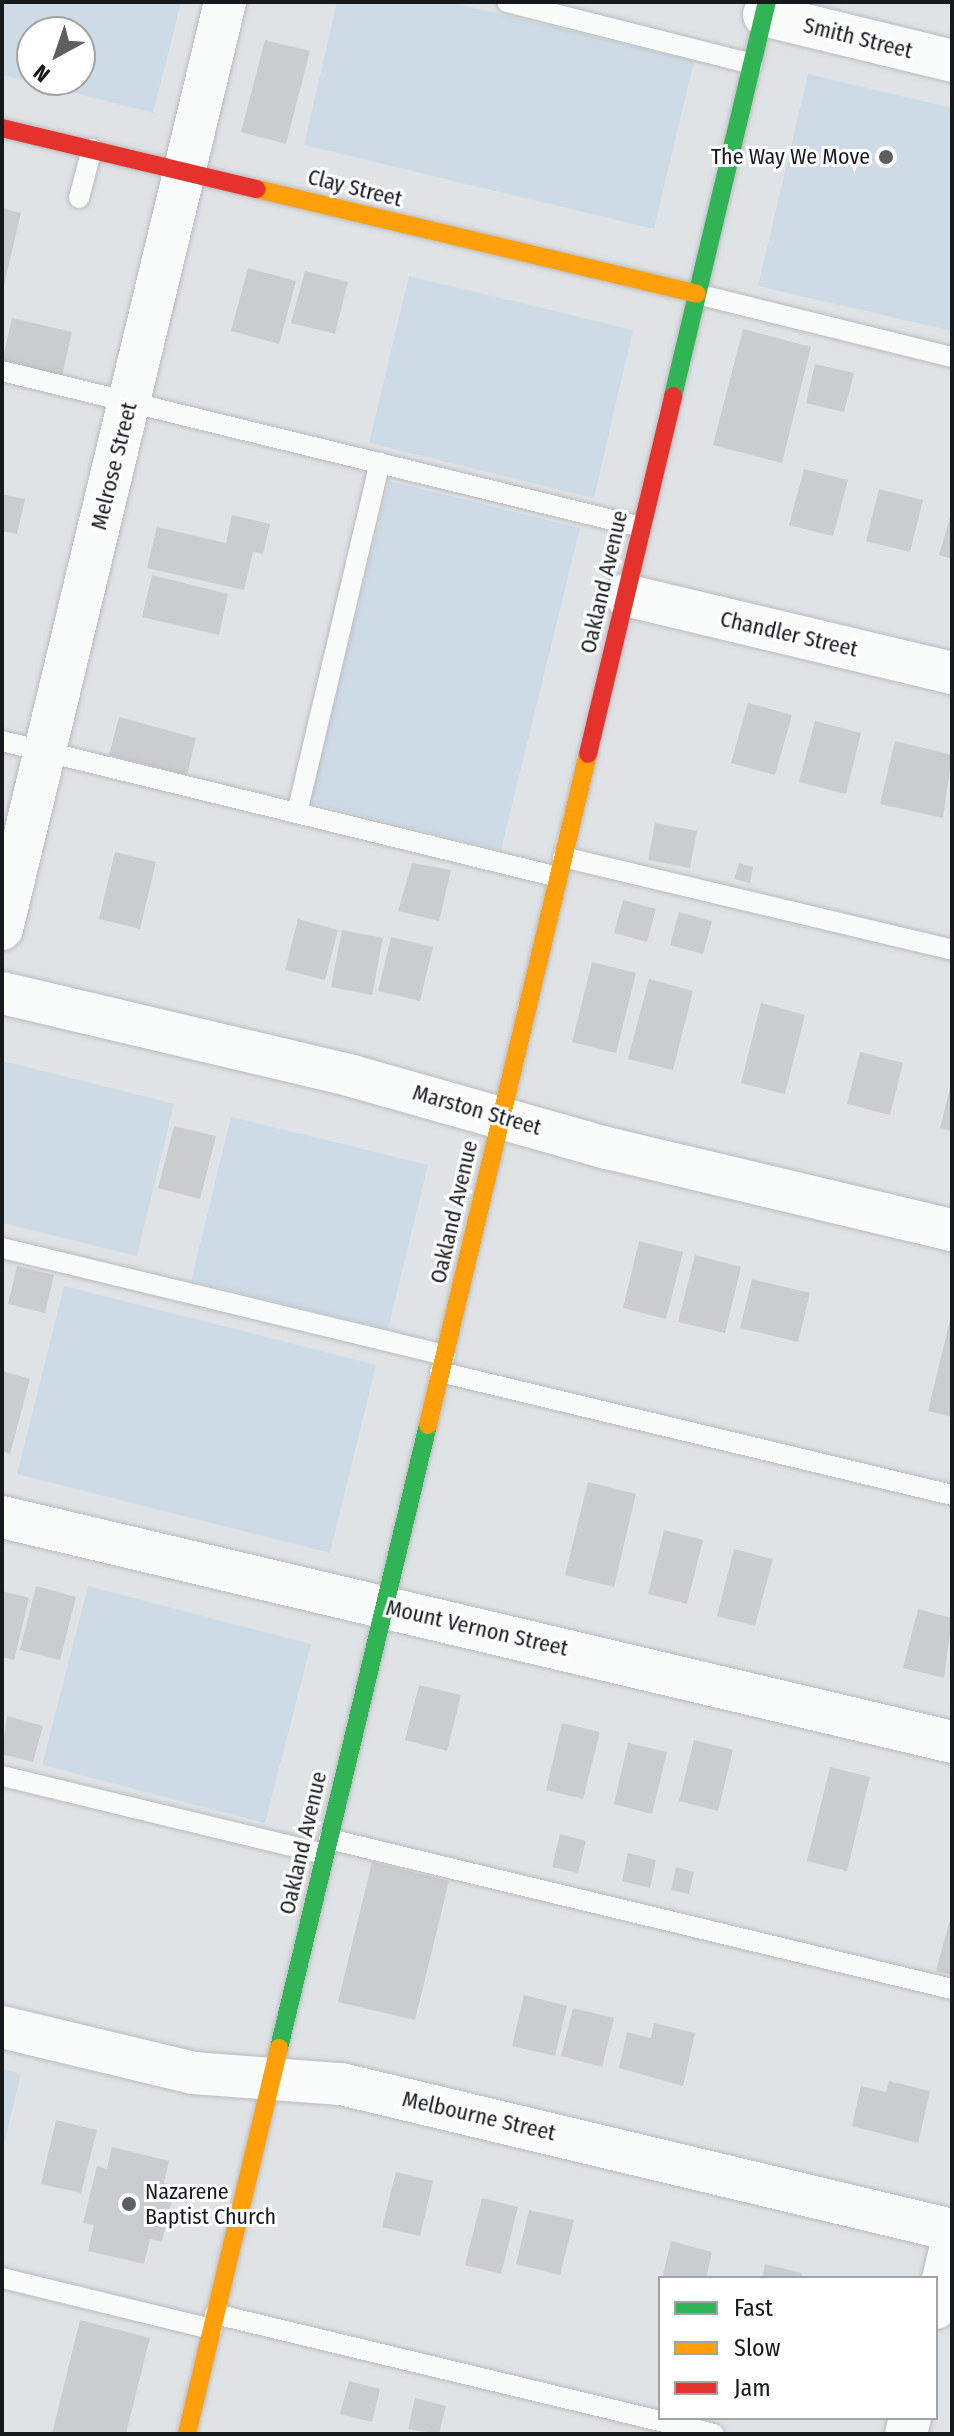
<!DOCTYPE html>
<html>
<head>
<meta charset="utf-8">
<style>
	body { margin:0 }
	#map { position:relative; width:954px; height:2436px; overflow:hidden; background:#e0e3e6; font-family:"Fira Sans Condensed",sans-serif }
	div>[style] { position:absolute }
	.green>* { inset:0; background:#cddbe7 }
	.building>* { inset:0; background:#cacccf }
	.roads { filter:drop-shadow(0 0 2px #b8bbbd) drop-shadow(0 0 2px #b8bbbd) }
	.lane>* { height:20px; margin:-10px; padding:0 10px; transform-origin:10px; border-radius:10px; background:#fafbfb }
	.street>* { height:42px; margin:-21px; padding:0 21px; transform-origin:21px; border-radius:21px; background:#fafbfb }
	.fast>* { height:18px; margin:-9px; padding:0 9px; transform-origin:9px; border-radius:9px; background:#30b455 }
	.slow>* { height:18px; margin:-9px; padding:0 9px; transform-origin:9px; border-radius:9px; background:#ff9f0a }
	.jam>* { height:18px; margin:-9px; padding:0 9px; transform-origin:9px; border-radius:9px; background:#e5322d }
	.dots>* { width:22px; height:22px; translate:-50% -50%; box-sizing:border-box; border:4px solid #fff; border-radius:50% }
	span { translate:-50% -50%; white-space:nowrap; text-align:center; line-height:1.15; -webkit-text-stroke:6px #fff; paint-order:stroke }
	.street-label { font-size:22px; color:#171a1c }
	.poi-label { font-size:22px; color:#171a1c }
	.right { translate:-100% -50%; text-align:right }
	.left { translate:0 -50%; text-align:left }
	.frame { position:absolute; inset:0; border:4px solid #171a1c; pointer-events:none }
	.legend { position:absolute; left:658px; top:2276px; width:280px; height:144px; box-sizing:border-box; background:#fff; border:2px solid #a2a3a4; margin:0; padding:10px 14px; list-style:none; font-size:24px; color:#171a1c }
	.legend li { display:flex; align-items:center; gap:16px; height:40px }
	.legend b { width:40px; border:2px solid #a2a3a4 }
	.north { position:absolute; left:16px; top:16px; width:80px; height:80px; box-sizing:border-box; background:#fff; border:2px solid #a2a3a4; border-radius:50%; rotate:220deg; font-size:22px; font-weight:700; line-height:32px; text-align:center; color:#171a1c }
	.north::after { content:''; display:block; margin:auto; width:28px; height:36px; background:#5d6063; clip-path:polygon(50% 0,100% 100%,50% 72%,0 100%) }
</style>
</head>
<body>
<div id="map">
	<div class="green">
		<i style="clip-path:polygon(evenodd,2px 2px,181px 2px,153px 113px,2px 75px,2px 2px,80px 32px,80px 80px,32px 80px,32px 32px,80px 32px)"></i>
		<i style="clip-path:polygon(337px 2px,450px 2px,694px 61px,654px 229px,304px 145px)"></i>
		<i style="clip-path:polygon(808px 74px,952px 108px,952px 331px,758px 286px)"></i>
		<i style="clip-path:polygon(409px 276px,633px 330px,594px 498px,369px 443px)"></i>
		<i style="clip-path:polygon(389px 481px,580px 528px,501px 850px,310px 803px)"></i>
		<i style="clip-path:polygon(2px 1061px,174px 1104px,137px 1256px,2px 1223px)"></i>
		<i style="clip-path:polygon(231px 1117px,428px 1165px,388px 1329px,191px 1281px)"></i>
		<i style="clip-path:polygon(64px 1286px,376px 1365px,330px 1553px,17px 1474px)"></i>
		<i style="clip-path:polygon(88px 1586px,311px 1644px,265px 1823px,42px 1765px)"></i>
		<i style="clip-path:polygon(2px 2069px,21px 2073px,2px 2153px)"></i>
	</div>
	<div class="building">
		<i style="clip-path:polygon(265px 40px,310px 51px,286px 144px,241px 132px)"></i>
		<i style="clip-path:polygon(2px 208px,21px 213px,3px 289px,2px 288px)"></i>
		<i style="clip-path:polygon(248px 268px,296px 281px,279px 344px,231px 331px)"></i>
		<i style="clip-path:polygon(305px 271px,348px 282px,335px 334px,291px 323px)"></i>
		<i style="clip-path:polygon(12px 318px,72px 332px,62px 375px,2px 362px)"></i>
		<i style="clip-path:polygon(743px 329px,811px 347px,782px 463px,713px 445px)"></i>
		<i style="clip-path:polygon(815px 364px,854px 373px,844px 412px,806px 403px)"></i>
		<i style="clip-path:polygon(804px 469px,848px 480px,833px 536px,789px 525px)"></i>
		<i style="clip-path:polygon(879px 489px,923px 500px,910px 552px,866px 541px)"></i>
		<i style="clip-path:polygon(2px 494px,25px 499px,17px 534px,2px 531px)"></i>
		<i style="clip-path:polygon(952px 511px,952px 559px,939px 555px)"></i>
		<i style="clip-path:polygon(232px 515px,270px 524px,263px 554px,253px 552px,244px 590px,147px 568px,157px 527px,226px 543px)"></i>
		<i style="clip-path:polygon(152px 575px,228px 594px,219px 635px,142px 617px)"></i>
		<i style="clip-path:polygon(748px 703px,792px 715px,775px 775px,731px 763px)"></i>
		<i style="clip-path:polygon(119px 717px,196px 738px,187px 775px,109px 755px)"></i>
		<i style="clip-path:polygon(815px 721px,861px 733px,846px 794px,799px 782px)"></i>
		<i style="clip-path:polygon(895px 741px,952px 755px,943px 818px,880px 804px)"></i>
		<i style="clip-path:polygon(655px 823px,697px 831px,690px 868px,648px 860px)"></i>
		<i style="clip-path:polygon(115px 852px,156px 862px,140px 929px,99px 919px)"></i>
		<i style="clip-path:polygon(412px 863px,451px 870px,439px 921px,398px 911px)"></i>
		<i style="clip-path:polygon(739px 863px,753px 867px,750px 883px,734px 879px)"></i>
		<i style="clip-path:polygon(623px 900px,656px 909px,647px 942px,614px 933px)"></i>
		<i style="clip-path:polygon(679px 912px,712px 921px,703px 954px,670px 945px)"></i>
		<i style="clip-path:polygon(298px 919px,338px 930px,325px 980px,285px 970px)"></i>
		<i style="clip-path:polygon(342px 930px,383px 938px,372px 995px,331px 987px)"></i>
		<i style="clip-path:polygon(391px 937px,433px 947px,420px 1001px,378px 991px)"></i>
		<i style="clip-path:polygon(592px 962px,636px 973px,616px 1053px,572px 1042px)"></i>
		<i style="clip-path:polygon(649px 979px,693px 991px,673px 1070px,628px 1059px)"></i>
		<i style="clip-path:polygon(761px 1003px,805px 1015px,785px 1094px,741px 1083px)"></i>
		<i style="clip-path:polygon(860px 1052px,903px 1063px,890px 1115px,847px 1104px)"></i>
		<i style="clip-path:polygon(951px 1085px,952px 1085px,952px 1131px,940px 1128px)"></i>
		<i style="clip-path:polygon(174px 1126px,216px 1136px,200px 1199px,158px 1188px)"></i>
		<i style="clip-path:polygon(639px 1241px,683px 1252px,666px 1319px,623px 1308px)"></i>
		<i style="clip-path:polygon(695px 1255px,741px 1267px,725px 1333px,678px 1322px)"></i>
		<i style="clip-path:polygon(17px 1266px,54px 1275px,45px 1313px,8px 1304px)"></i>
		<i style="clip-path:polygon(752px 1279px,810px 1293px,798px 1342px,740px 1328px)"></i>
		<i style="clip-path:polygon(951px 1316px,952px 1316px,952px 1417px,928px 1411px)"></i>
		<i style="clip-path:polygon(2px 1371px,30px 1379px,10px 1454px,2px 1451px)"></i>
		<i style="clip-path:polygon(588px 1482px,636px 1494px,614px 1587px,565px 1575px)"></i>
		<i style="clip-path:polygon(664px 1530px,703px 1540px,687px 1604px,648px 1594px)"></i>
		<i style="clip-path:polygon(734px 1549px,773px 1559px,755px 1626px,717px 1616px)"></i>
		<i style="clip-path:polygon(36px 1586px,76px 1597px,60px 1660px,20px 1650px)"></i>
		<i style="clip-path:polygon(2px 1591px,29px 1598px,14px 1660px,2px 1657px)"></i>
		<i style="clip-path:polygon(918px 1609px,952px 1618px,944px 1678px,903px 1668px)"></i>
		<i style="clip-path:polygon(419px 1685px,461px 1695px,447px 1751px,405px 1740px)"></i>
		<i style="clip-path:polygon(7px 1716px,43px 1726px,33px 1762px,2px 1754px)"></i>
		<i style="clip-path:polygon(562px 1723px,600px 1732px,583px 1799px,546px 1790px)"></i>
		<i style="clip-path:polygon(694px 1740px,733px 1750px,718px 1811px,679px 1801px)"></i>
		<i style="clip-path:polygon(628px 1743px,667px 1752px,652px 1814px,614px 1804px)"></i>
		<i style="clip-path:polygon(830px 1767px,870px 1777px,847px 1871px,807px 1861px)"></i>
		<i style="clip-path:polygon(560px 1834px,586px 1841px,578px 1873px,552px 1867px)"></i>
		<i style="clip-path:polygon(628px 1853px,656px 1860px,650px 1888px,622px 1881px)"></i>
		<i style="clip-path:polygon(372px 1862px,449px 1881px,415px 2020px,338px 2002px)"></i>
		<i style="clip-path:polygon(676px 1867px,694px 1872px,689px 1894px,671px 1890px)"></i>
		<i style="clip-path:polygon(949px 1923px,952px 1924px,952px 1975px,936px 1971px)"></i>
		<i style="clip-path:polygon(524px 1995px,567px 2006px,555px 2056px,512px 2046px)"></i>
		<i style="clip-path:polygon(573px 2008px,614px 2018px,602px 2067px,561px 2056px)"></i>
		<i style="clip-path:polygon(654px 2023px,695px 2033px,683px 2086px,619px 2068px,627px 2032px,651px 2038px)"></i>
		<i style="clip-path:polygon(889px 2081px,930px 2091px,918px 2143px,852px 2126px,861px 2086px,886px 2092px)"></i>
		<i style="clip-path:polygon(56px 2120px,97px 2130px,81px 2193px,41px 2184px)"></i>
		<i style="clip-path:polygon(112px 2147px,169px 2161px,164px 2183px,175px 2186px,162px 2242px,150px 2239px,144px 2264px,88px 2251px,94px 2225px,83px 2223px,97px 2166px,107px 2169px)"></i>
		<i style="clip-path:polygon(396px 2172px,433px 2181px,420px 2236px,382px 2227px)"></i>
		<i style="clip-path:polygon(482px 2198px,518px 2207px,501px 2274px,465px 2265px)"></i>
		<i style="clip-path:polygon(529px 2210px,574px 2220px,560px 2275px,516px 2264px)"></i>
		<i style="clip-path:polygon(671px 2241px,712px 2252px,706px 2278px,662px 2278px)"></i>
		<i style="clip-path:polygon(765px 2264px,802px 2273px,801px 2278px,762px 2278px)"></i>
		<i style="clip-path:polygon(80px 2320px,150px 2338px,126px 2434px,52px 2434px)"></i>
		<i style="clip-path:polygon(349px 2381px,380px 2389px,372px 2422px,340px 2414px)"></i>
		<i style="clip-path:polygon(415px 2398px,446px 2406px,439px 2434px,408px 2429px)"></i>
	</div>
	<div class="roads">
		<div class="lane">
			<i style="left:507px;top:2px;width:253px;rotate:14.2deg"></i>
			<i style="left:79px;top:198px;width:51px;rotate:-75.1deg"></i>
			<i style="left:697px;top:294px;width:263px;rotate:13.9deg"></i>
			<i style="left:2px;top:371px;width:658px;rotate:13.72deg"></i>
			<i style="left:2px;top:741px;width:572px;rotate:13.74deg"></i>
			<i style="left:297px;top:813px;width:360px;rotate:-76.7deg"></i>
			<i style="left:563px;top:857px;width:400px;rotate:13.4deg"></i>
			<i style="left:2px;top:1248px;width:456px;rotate:13.6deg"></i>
			<i style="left:440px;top:1372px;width:527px;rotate:13.51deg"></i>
			<i style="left:2px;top:1776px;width:332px;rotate:13.6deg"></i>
			<i style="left:329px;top:1839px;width:641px;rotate:13.54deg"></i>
			<i style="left:2px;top:2278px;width:216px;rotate:13.7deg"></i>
			<i style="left:215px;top:2314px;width:513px;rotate:13.52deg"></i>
		</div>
		<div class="street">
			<i style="left:764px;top:15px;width:194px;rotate:13.7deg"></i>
			<i style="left:625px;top:595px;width:336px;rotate:13.4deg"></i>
			<i style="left:2px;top:929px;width:953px;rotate:-76.47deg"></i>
			<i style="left:2px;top:993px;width:360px;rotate:13.3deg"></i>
			<i style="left:352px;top:1076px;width:265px;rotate:15.8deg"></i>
			<i style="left:607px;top:1148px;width:355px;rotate:13.4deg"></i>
			<i style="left:2px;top:1517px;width:976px;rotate:13.32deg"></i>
			<i style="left:2px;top:2027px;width:196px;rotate:13.5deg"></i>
			<i style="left:193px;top:2073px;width:148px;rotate:4.3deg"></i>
			<i style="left:341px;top:2084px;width:628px;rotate:13.44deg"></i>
			<i style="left:936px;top:2308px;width:68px;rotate:-76.4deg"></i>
			<i style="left:906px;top:2434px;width:16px;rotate:-76deg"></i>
		</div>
		<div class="fast">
			<i style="left:673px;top:396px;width:405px;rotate:-76.6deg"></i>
			<i style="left:279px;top:2048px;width:641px;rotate:-76.55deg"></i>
		</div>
		<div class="slow">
			<i style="left:257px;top:189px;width:452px;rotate:13.4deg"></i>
			<i style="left:428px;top:1425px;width:690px;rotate:-76.59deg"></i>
			<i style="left:187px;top:2434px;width:397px;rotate:-76.6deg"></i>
		</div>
		<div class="jam">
			<i style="left:2px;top:128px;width:262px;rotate:13.5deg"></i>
			<i style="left:588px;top:754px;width:368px;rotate:-76.6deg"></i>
		</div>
	</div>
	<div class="dots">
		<i style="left:886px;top:157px;background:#5d6063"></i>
		<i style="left:129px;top:2204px;background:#5d6063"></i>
	</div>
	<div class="street-label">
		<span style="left:858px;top:38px;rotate:14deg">Smith Street</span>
		<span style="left:355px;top:188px;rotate:14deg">Clay Street</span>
		<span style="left:114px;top:466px;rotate:-76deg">Melrose Street</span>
		<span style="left:604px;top:582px;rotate:-77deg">Oakland Avenue</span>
		<span style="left:789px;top:634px;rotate:13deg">Chandler Street</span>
		<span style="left:477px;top:1110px;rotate:16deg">Marston Street</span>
		<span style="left:454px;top:1212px;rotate:-77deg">Oakland Avenue</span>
		<span style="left:477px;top:1628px;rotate:13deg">Mount Vernon Street</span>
		<span style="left:303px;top:1843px;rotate:-77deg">Oakland Avenue</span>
		<span style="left:479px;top:2116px;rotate:13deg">Melbourne Street</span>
	</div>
	<div class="poi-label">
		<span class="right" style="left:870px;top:157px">The Way We Move</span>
		<span class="left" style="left:145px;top:2204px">Nazarene<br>Baptist Church</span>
	</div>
	<div class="frame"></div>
	<ul class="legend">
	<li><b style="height:10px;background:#30b455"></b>Fast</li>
	<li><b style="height:10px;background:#ff9f0a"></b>Slow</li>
	<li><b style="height:10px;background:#e5322d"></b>Jam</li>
	</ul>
	<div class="north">N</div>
</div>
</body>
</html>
